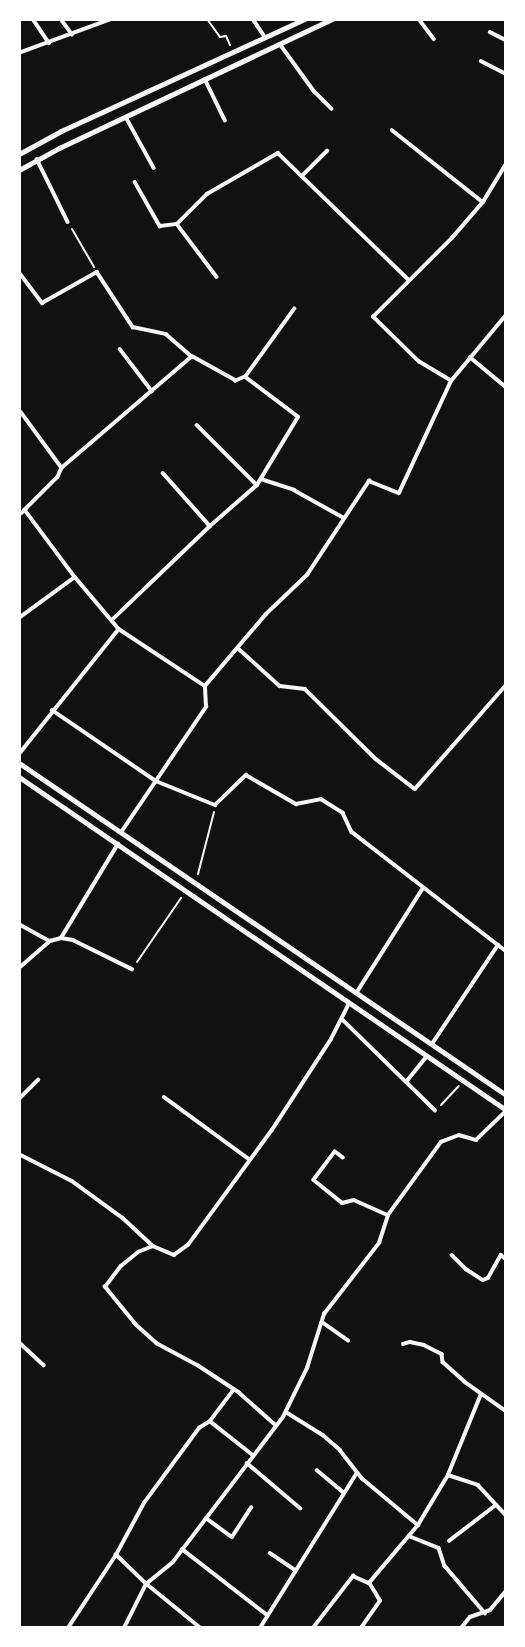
<!DOCTYPE html>
<html>
<head>
<meta charset="utf-8">
<style>
	body { margin:0 }
	#map { position:relative; width:525px; height:1647px; overflow:hidden; background:#111; font-family:"Archivo Narrow",sans-serif }
	div>[style] { position:absolute }
	.path>* { height:2px; margin:-1px; padding:0 1px; transform-origin:1px; border-radius:1px; background:#f5f5f5 }
	.minor>* { height:3.5px; margin:-1.75px; padding:0 1.75px; transform-origin:1.75px; border-radius:1.75px; background:#f5f5f5 }
	.secondary>* { height:5px; margin:-2.5px; padding:0 2.5px; transform-origin:2.5px; border-radius:2.5px; background:#f5f5f5 }
	span { translate:-50% -50%; white-space:nowrap; text-align:center; line-height:1.15; -webkit-text-stroke:6px #fff; paint-order:stroke }
	.frame { position:absolute; inset:0; border:21px solid #fff; pointer-events:none }
</style>
</head>
<body>
<div id="map">
	<div class="path">
		<i style="left:207px;top:19px;width:22px;rotate:54deg"></i>
		<i style="left:220px;top:37px;width:6px;rotate:-9deg"></i>
		<i style="left:226px;top:36px;width:10px;rotate:66deg"></i>
		<i style="left:72px;top:229px;width:44px;rotate:59.9deg"></i>
		<i style="left:198px;top:874px;width:64px;rotate:-75.5deg"></i>
		<i style="left:137px;top:962px;width:78px;rotate:-55.5deg"></i>
		<i style="left:441px;top:1105px;width:26px;rotate:-47deg"></i>
	</div>
	<div class="minor">
		<i style="left:33px;top:19px;width:29px;rotate:56deg"></i>
		<i style="left:61px;top:19px;width:19px;rotate:54deg"></i>
		<i style="left:253px;top:19px;width:22px;rotate:56deg"></i>
		<i style="left:419px;top:19px;width:25px;rotate:53deg"></i>
		<i style="left:490px;top:32px;width:18px;rotate:27deg"></i>
		<i style="left:280px;top:44px;width:58px;rotate:54.1deg"></i>
		<i style="left:314px;top:91px;width:25px;rotate:45deg"></i>
		<i style="left:19px;top:53px;width:98px;rotate:-20.3deg"></i>
		<i style="left:481px;top:61px;width:28px;rotate:27deg"></i>
		<i style="left:205px;top:79px;width:46px;rotate:64deg"></i>
		<i style="left:126px;top:117px;width:58px;rotate:61.2deg"></i>
		<i style="left:392px;top:130px;width:116px;rotate:38.4deg"></i>
		<i style="left:37px;top:159px;width:70px;rotate:63.8deg"></i>
		<i style="left:303px;top:175px;width:34px;rotate:-45deg"></i>
		<i style="left:135px;top:182px;width:51px;rotate:60.4deg"></i>
		<i style="left:160px;top:226px;width:17px;rotate:-7deg"></i>
		<i style="left:177px;top:224px;width:42px;rotate:-45deg"></i>
		<i style="left:207px;top:194px;width:82px;rotate:-30deg"></i>
		<i style="left:278px;top:153px;width:181px;rotate:44.1deg"></i>
		<i style="left:177px;top:224px;width:66px;rotate:53deg"></i>
		<i style="left:19px;top:272px;width:39px;rotate:53deg"></i>
		<i style="left:42px;top:303px;width:63px;rotate:-29.4deg"></i>
		<i style="left:97px;top:272px;width:66px;rotate:56.8deg"></i>
		<i style="left:133px;top:327px;width:34px;rotate:12deg"></i>
		<i style="left:166px;top:334px;width:35px;rotate:41deg"></i>
		<i style="left:192px;top:357px;width:171px;rotate:139.5deg"></i>
		<i style="left:62px;top:468px;width:10px;rotate:114deg"></i>
		<i style="left:58px;top:477px;width:47px;rotate:135deg"></i>
		<i style="left:120px;top:349px;width:53px;rotate:52.7deg"></i>
		<i style="left:470px;top:357px;width:47px;rotate:39.8deg"></i>
		<i style="left:245px;top:377px;width:84px;rotate:-54.2deg"></i>
		<i style="left:451px;top:381px;width:37px;rotate:-149deg"></i>
		<i style="left:419px;top:362px;width:64px;rotate:-135.6deg"></i>
		<i style="left:373px;top:317px;width:112px;rotate:-45deg"></i>
		<i style="left:452px;top:238px;width:48px;rotate:-49.3deg"></i>
		<i style="left:483px;top:202px;width:44px;rotate:-58.8deg"></i>
		<i style="left:21px;top:412px;width:69px;rotate:53.8deg"></i>
		<i style="left:197px;top:425px;width:85px;rotate:45deg"></i>
		<i style="left:163px;top:473px;width:71px;rotate:48.4deg"></i>
		<i style="left:261px;top:479px;width:35px;rotate:18deg"></i>
		<i style="left:294px;top:490px;width:57px;rotate:29.2deg"></i>
		<i style="left:19px;top:515px;width:8px;rotate:-40deg"></i>
		<i style="left:25px;top:510px;width:84px;rotate:53.3deg"></i>
		<i style="left:19px;top:618px;width:69px;rotate:-36.2deg"></i>
		<i style="left:75px;top:577px;width:68px;rotate:49.8deg"></i>
		<i style="left:119px;top:629px;width:103px;rotate:33.5deg"></i>
		<i style="left:112px;top:620px;width:136px;rotate:-43.8deg"></i>
		<i style="left:210px;top:526px;width:62px;rotate:-41.1deg"></i>
		<i style="left:257px;top:485px;width:79px;rotate:-58.9deg"></i>
		<i style="left:298px;top:417px;width:66px;rotate:-143deg"></i>
		<i style="left:245px;top:377px;width:10px;rotate:156deg"></i>
		<i style="left:236px;top:381px;width:49px;rotate:-150.8deg"></i>
		<i style="left:239px;top:649px;width:55px;rotate:42.1deg"></i>
		<i style="left:280px;top:686px;width:25px;rotate:7deg"></i>
		<i style="left:305px;top:689px;width:100px;rotate:44.6deg"></i>
		<i style="left:376px;top:759px;width:49px;rotate:37.6deg"></i>
		<i style="left:415px;top:789px;width:138px;rotate:-48.8deg"></i>
		<i style="left:52px;top:710px;width:126px;rotate:34.3deg"></i>
		<i style="left:156px;top:781px;width:64px;rotate:22.1deg"></i>
		<i style="left:215px;top:805px;width:43px;rotate:-44.1deg"></i>
		<i style="left:246px;top:775px;width:58px;rotate:30.1deg"></i>
		<i style="left:296px;top:804px;width:25px;rotate:-11deg"></i>
		<i style="left:321px;top:799px;width:26px;rotate:32deg"></i>
		<i style="left:343px;top:813px;width:21px;rotate:65deg"></i>
		<i style="left:352px;top:832px;width:195px;rotate:37.7deg"></i>
		<i style="left:19px;top:754px;width:159px;rotate:-51.4deg"></i>
		<i style="left:122px;top:831px;width:150px;rotate:-55.9deg"></i>
		<i style="left:206px;top:707px;width:21px;rotate:-93deg"></i>
		<i style="left:205px;top:686px;width:94px;rotate:-49.7deg"></i>
		<i style="left:266px;top:614px;width:57px;rotate:-43.6deg"></i>
		<i style="left:307px;top:575px;width:113px;rotate:-56.6deg"></i>
		<i style="left:369px;top:481px;width:32px;rotate:22deg"></i>
		<i style="left:399px;top:493px;width:123px;rotate:-65.1deg"></i>
		<i style="left:451px;top:381px;width:86px;rotate:-50.2deg"></i>
		<i style="left:19px;top:924px;width:35px;rotate:29deg"></i>
		<i style="left:50px;top:941px;width:11px;rotate:-15deg"></i>
		<i style="left:61px;top:938px;width:12px;rotate:9deg"></i>
		<i style="left:73px;top:940px;width:66px;rotate:26.2deg"></i>
		<i style="left:61px;top:938px;width:110px;rotate:-58.8deg"></i>
		<i style="left:19px;top:968px;width:41px;rotate:-41.1deg"></i>
		<i style="left:357px;top:992px;width:123px;rotate:-57.6deg"></i>
		<i style="left:343px;top:1020px;width:129px;rotate:44.4deg"></i>
		<i style="left:432px;top:1044px;width:119px;rotate:-56.3deg"></i>
		<i style="left:406px;top:1082px;width:33px;rotate:-51deg"></i>
		<i style="left:164px;top:1097px;width:105px;rotate:36.1deg"></i>
		<i style="left:19px;top:1099px;width:27px;rotate:-45deg"></i>
		<i style="left:19px;top:1154px;width:59px;rotate:27deg"></i>
		<i style="left:72px;top:1181px;width:63px;rotate:36deg"></i>
		<i style="left:123px;top:1218px;width:40px;rotate:43deg"></i>
		<i style="left:343px;top:1158px;width:10px;rotate:-143deg"></i>
		<i style="left:335px;top:1152px;width:35px;rotate:127deg"></i>
		<i style="left:314px;top:1180px;width:36px;rotate:39deg"></i>
		<i style="left:342px;top:1203px;width:12px;rotate:-14deg"></i>
		<i style="left:354px;top:1200px;width:37px;rotate:24deg"></i>
		<i style="left:452px;top:1255px;width:20px;rotate:45deg"></i>
		<i style="left:466px;top:1269px;width:20px;rotate:33deg"></i>
		<i style="left:483px;top:1280px;width:5px;rotate:-22deg"></i>
		<i style="left:488px;top:1278px;width:26px;rotate:-61deg"></i>
		<i style="left:501px;top:1255px;width:6px;rotate:39deg"></i>
		<i style="left:322px;top:1322px;width:32px;rotate:35deg"></i>
		<i style="left:19px;top:1342px;width:34px;rotate:43deg"></i>
		<i style="left:403px;top:1344px;width:7px;rotate:-16deg"></i>
		<i style="left:410px;top:1342px;width:14px;rotate:12deg"></i>
		<i style="left:424px;top:1345px;width:20px;rotate:27deg"></i>
		<i style="left:442px;top:1354px;width:8px;rotate:83deg"></i>
		<i style="left:443px;top:1362px;width:30px;rotate:42deg"></i>
		<i style="left:465px;top:1382px;width:50px;rotate:35.3deg"></i>
		<i style="left:286px;top:1412px;width:44px;rotate:31.9deg"></i>
		<i style="left:323px;top:1435px;width:23px;rotate:41deg"></i>
		<i style="left:340px;top:1450px;width:37px;rotate:52deg"></i>
		<i style="left:363px;top:1479px;width:72px;rotate:39.9deg"></i>
		<i style="left:211px;top:1422px;width:53px;rotate:38.2deg"></i>
		<i style="left:276px;top:1426px;width:50px;rotate:-138.3deg"></i>
		<i style="left:239px;top:1393px;width:49px;rotate:-146.6deg"></i>
		<i style="left:198px;top:1366px;width:47px;rotate:-151.8deg"></i>
		<i style="left:157px;top:1344px;width:30px;rotate:-138deg"></i>
		<i style="left:135px;top:1324px;width:48px;rotate:-129deg"></i>
		<i style="left:105px;top:1287px;width:26px;rotate:-53deg"></i>
		<i style="left:121px;top:1266px;width:22px;rotate:-39deg"></i>
		<i style="left:138px;top:1252px;width:16px;rotate:-22deg"></i>
		<i style="left:153px;top:1246px;width:23px;rotate:23deg"></i>
		<i style="left:174px;top:1255px;width:17px;rotate:-36deg"></i>
		<i style="left:188px;top:1245px;width:142px;rotate:-53.9deg"></i>
		<i style="left:272px;top:1130px;width:108px;rotate:-57deg"></i>
		<i style="left:331px;top:1039px;width:39px;rotate:-63deg"></i>
		<i style="left:247px;top:1463px;width:70px;rotate:40.3deg"></i>
		<i style="left:317px;top:1470px;width:34px;rotate:40deg"></i>
		<i style="left:448px;top:1475px;width:32px;rotate:18deg"></i>
		<i style="left:478px;top:1485px;width:41px;rotate:47deg"></i>
		<i style="left:206px;top:1518px;width:32px;rotate:36deg"></i>
		<i style="left:232px;top:1537px;width:35px;rotate:-57deg"></i>
		<i style="left:409px;top:1536px;width:32px;rotate:22deg"></i>
		<i style="left:439px;top:1548px;width:19px;rotate:72deg"></i>
		<i style="left:445px;top:1566px;width:62px;rotate:49.6deg"></i>
		<i style="left:449px;top:1541px;width:59px;rotate:-37.5deg"></i>
		<i style="left:182px;top:1549px;width:106px;rotate:37.7deg"></i>
		<i style="left:270px;top:1553px;width:30px;rotate:34deg"></i>
		<i style="left:68px;top:1628px;width:87px;rotate:-56.7deg"></i>
		<i style="left:124px;top:1628px;width:49px;rotate:-63.4deg"></i>
		<i style="left:146px;top:1584px;width:35px;rotate:-39deg"></i>
		<i style="left:173px;top:1562px;width:182px;rotate:-52.8deg"></i>
		<i style="left:283px;top:1417px;width:55px;rotate:-63.9deg"></i>
		<i style="left:307px;top:1368px;width:57px;rotate:-72.5deg"></i>
		<i style="left:324px;top:1314px;width:90px;rotate:-52.2deg"></i>
		<i style="left:379px;top:1243px;width:29px;rotate:-72deg"></i>
		<i style="left:388px;top:1215px;width:90px;rotate:-54deg"></i>
		<i style="left:441px;top:1142px;width:19px;rotate:-21deg"></i>
		<i style="left:459px;top:1135px;width:18px;rotate:16deg"></i>
		<i style="left:476px;top:1140px;width:42px;rotate:-44deg"></i>
		<i style="left:200px;top:1628px;width:70px;rotate:-140.8deg"></i>
		<i style="left:146px;top:1584px;width:42px;rotate:-136deg"></i>
		<i style="left:116px;top:1555px;width:59px;rotate:-61.7deg"></i>
		<i style="left:144px;top:1503px;width:93px;rotate:-53.7deg"></i>
		<i style="left:199px;top:1428px;width:13px;rotate:-32deg"></i>
		<i style="left:210px;top:1421px;width:39px;rotate:-53deg"></i>
		<i style="left:260px;top:1628px;width:183px;rotate:-58deg"></i>
		<i style="left:313px;top:1628px;width:66px;rotate:-52.4deg"></i>
		<i style="left:353px;top:1576px;width:17px;rotate:24deg"></i>
		<i style="left:361px;top:1628px;width:33px;rotate:-55deg"></i>
		<i style="left:380px;top:1601px;width:21px;rotate:-121deg"></i>
		<i style="left:369px;top:1583px;width:76px;rotate:-49.8deg"></i>
		<i style="left:418px;top:1525px;width:58px;rotate:-59deg"></i>
		<i style="left:448px;top:1475px;width:87px;rotate:-67.8deg"></i>
		<i style="left:461px;top:1628px;width:14px;rotate:-51deg"></i>
		<i style="left:470px;top:1617px;width:21px;rotate:-19deg"></i>
		<i style="left:490px;top:1610px;width:25px;rotate:-50deg"></i>
	</div>
	<div class="secondary">
		<i style="left:19px;top:154px;width:48px;rotate:-28.7deg"></i>
		<i style="left:61px;top:131px;width:268px;rotate:-24.7deg"></i>
		<i style="left:19px;top:170px;width:46px;rotate:-28.8deg"></i>
		<i style="left:59px;top:148px;width:302px;rotate:-25.3deg"></i>
		<i style="left:19px;top:763px;width:589px;rotate:34.28deg"></i>
		<i style="left:19px;top:777px;width:590px;rotate:34.36deg"></i>
	</div>
	<div class="frame"></div>
</div>
</body>
</html>
